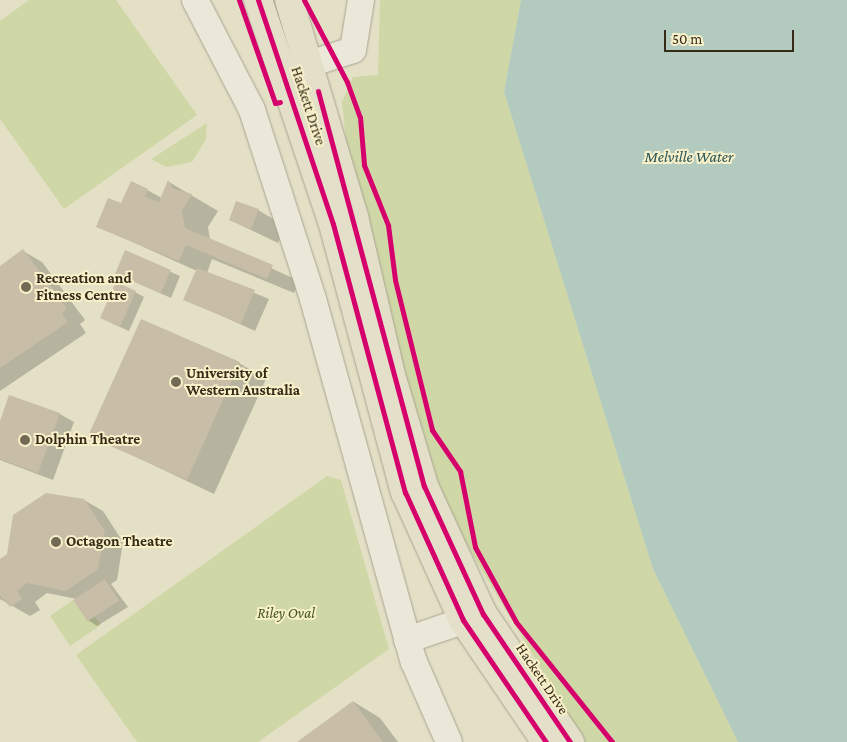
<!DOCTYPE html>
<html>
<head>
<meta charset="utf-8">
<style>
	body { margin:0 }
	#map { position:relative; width:847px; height:742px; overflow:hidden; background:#e4e0c6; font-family:"Crimson Pro",serif }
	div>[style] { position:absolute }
	.green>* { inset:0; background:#d0d7a7 }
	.water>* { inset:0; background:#b3cabe }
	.shadow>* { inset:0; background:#0003 }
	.building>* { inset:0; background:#c8bda7 }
	.roads { filter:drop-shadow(0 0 1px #a8a391) drop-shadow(0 0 1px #a8a391) }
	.minor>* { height:26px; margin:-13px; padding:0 13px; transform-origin:13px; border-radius:13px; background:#ece8d9 }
	.major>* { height:28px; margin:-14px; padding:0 14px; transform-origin:14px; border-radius:14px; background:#e4dfc9 }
	.cycleway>* { height:5px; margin:-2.5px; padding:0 2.5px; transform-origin:2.5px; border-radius:2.5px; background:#d6006c }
	.dots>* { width:14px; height:14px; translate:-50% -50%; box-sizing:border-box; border:2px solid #f8f0c9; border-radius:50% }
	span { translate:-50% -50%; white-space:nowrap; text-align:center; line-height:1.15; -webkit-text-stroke:4px #f8f0c9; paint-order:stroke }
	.street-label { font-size:15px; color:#362b19 }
	.poi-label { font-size:15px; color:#362b19; font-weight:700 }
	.left { translate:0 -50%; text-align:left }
	.park-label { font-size:15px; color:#40541e; font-style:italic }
	.water-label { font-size:16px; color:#275457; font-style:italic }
	.scale { position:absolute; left:664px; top:30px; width:130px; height:22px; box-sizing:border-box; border:2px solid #362b19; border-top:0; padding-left:6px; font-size:15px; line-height:18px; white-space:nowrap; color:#362b19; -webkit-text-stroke:4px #f8f0c9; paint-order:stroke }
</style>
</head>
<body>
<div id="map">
	<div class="green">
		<i style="clip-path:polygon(29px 0,116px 0,197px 115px,64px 209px,0 119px,0 21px)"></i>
		<i style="clip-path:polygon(380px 0,521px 0,504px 92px,653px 569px,738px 742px,585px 742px,439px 499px,413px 417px,346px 140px,342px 102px,353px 77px,378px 75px)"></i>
		<i style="clip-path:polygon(207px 123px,206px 139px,192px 162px,166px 167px,151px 159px)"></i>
		<i style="clip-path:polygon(327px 476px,341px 480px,389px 649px,258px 742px,137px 742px,76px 655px)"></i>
		<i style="clip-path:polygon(73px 600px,87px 621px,95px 617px,101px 625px,70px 646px,50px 616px)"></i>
	</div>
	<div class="water">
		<i style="clip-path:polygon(521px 0,847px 0,847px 742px,738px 742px,653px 569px,504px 92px)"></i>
	</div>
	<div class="shadow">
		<i style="clip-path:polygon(169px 182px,218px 211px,208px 227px,210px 240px,299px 281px,294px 293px,212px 259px,207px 273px,269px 299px,255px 331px,185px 299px,197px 271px,97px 226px,147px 190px,162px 198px)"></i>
		<i style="clip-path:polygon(258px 210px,285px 226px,278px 243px,230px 220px)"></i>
		<i style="clip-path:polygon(23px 251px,42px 262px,85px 320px,80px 324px,86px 333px,0 391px,0 267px)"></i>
		<i style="clip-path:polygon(126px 252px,180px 276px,171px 298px,126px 278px)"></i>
		<i style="clip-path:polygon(135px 292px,144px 297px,129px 331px,111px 323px)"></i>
		<i style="clip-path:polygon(239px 363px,266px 379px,214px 494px,90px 435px)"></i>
		<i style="clip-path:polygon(60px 414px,74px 422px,53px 480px,0 460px,0 425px)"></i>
		<i style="clip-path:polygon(84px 500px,103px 511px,123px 542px,117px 580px,111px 584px,128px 607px,97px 626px,88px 620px,77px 599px,47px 593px,35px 602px,40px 610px,30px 616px,0 599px,0 560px)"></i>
		<i style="clip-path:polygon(354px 702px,380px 718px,398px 742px,299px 742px)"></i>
	</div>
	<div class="building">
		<i style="clip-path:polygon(168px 180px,173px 189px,192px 194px,182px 211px,185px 228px,273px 265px,267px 279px,186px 245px,179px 261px,96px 227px,108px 198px,121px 203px,131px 181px,148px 189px,145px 197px,159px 202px)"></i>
		<i style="clip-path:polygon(236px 201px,259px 209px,251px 229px,229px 220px)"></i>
		<i style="clip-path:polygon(23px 249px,67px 309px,62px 313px,68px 322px,0 368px,0 266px)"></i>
		<i style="clip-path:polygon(125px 250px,171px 270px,161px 293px,115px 274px)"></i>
		<i style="clip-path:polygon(197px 268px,255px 290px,241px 324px,183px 300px)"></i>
		<i style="clip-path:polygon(116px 282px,136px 291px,120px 327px,100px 318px)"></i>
		<i style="clip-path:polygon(141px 319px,240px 362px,187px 480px,88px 436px)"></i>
		<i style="clip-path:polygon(9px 395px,60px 413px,38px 473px,0 459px,0 421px)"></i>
		<i style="clip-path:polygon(46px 493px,84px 499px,105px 531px,98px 569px,66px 591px,27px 583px,17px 591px,22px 599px,10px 607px,0 596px,0 559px,7px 554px,13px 515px)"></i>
		<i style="clip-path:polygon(105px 579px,119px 601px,87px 621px,73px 600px)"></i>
		<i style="clip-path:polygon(353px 701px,383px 742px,297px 742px)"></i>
	</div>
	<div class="roads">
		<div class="minor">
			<i style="left:195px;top:0;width:124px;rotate:62.6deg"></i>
			<i style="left:252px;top:110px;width:199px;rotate:72.1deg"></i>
			<i style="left:313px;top:299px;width:377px;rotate:74.5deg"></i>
			<i style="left:414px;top:662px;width:87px;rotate:66.4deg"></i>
			<i style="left:287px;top:71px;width:69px;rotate:-17.7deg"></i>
			<i style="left:353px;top:50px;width:51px;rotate:-80.9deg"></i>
			<i style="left:407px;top:640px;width:80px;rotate:-18.9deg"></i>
		</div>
		<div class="major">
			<i style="left:258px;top:0;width:236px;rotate:71.5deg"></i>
			<i style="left:333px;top:224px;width:278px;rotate:75deg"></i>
			<i style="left:405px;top:492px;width:141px;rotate:65.6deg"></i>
			<i style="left:463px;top:620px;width:148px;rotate:55.8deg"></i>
			<i style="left:289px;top:0;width:227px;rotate:73.3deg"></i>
			<i style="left:354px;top:217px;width:162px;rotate:76.8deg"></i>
			<i style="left:391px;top:375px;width:116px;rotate:73.4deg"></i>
			<i style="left:424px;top:486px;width:141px;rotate:65.3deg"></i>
			<i style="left:483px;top:614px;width:155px;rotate:55.8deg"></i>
		</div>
	</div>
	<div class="cycleway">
		<i style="left:239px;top:0;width:109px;rotate:70.7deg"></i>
		<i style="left:275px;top:103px;width:5px;rotate:-11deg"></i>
		<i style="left:258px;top:0;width:236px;rotate:71.5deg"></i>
		<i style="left:333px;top:224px;width:278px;rotate:75deg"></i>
		<i style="left:405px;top:492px;width:141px;rotate:65.6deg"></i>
		<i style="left:463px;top:620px;width:148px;rotate:55.8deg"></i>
		<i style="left:304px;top:0;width:93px;rotate:62.3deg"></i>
		<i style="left:347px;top:82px;width:37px;rotate:70deg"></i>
		<i style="left:360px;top:117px;width:48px;rotate:85.2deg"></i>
		<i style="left:364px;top:165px;width:65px;rotate:68.2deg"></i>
		<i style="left:388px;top:225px;width:55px;rotate:82.7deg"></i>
		<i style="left:395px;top:280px;width:154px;rotate:76.1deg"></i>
		<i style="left:432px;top:430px;width:50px;rotate:55.7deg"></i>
		<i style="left:460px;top:471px;width:77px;rotate:78.8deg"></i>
		<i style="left:475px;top:547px;width:85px;rotate:61.3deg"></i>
		<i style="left:516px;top:622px;width:154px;rotate:51.3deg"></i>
		<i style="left:318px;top:91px;width:409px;rotate:75deg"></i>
		<i style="left:424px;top:486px;width:141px;rotate:65.3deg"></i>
		<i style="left:483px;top:614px;width:155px;rotate:55.8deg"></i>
	</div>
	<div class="dots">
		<i style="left:26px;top:287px;background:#736a56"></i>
		<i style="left:176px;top:382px;background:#736a56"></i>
		<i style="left:25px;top:440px;background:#736a56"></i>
		<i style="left:56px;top:542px;background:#736a56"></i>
	</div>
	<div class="street-label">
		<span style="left:308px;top:106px;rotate:72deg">Hackett Drive</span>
		<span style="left:542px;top:679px;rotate:56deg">Hackett Drive</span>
	</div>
	<div class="poi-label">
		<span class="left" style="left:36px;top:287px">Recreation and<br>Fitness Centre</span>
		<span class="left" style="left:186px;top:382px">University of<br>Western Australia</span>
		<span class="left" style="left:35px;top:440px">Dolphin Theatre</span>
		<span class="left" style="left:66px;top:542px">Octagon Theatre</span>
	</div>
	<div class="park-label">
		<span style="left:286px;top:614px">Riley Oval</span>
	</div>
	<div class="water-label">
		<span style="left:689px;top:157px">Melville Water</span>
	</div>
	<div class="scale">50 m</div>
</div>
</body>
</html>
